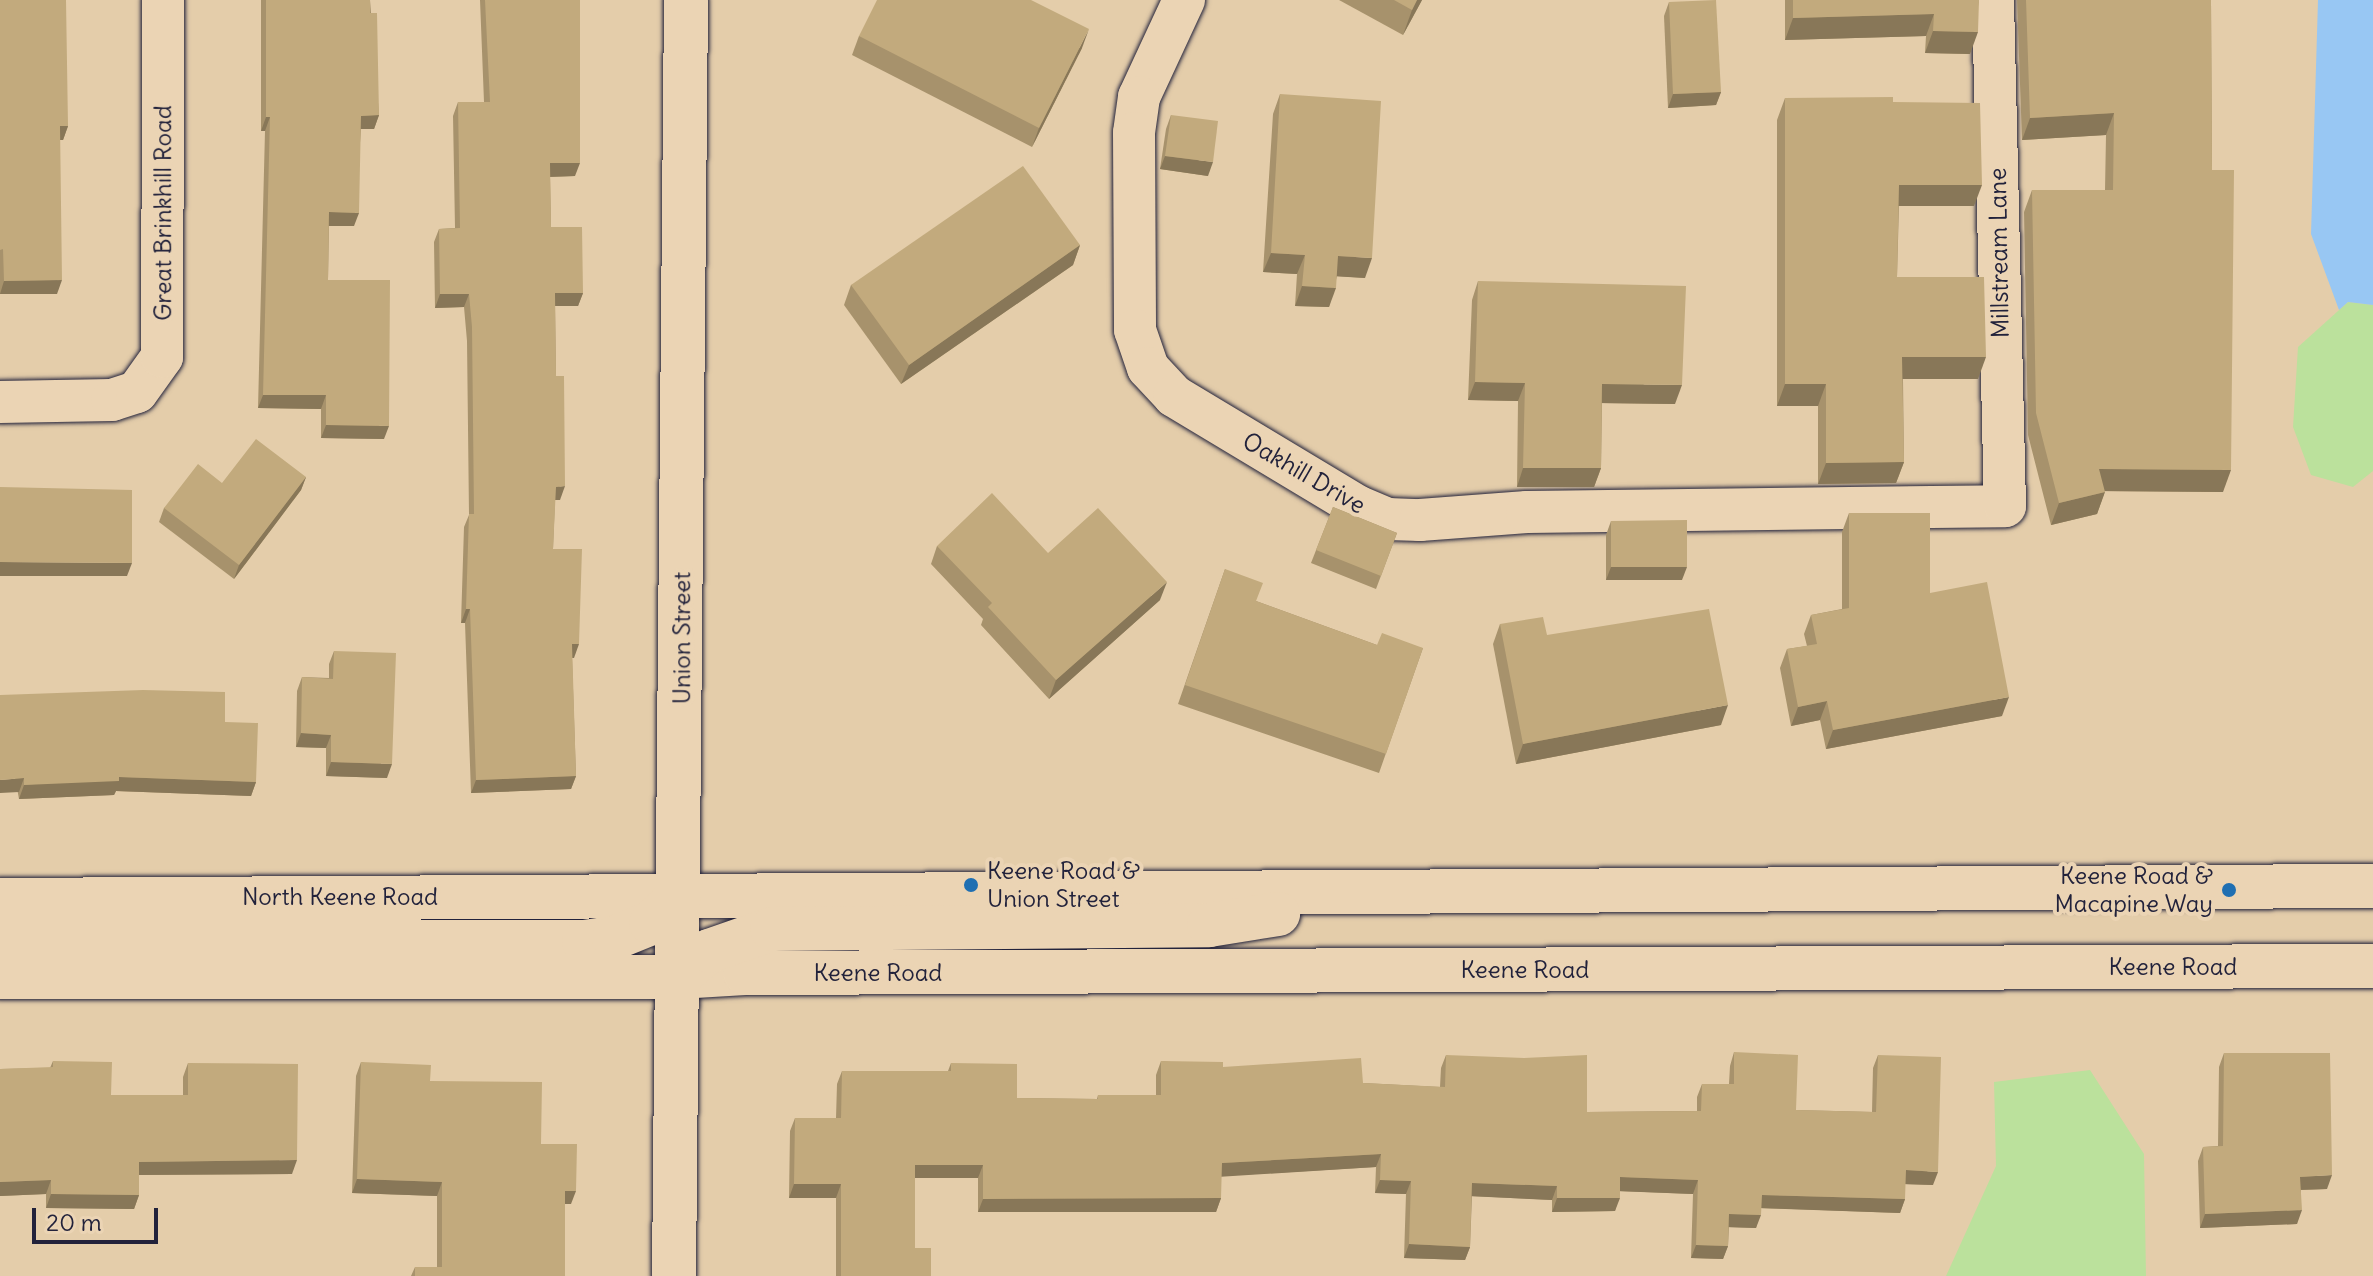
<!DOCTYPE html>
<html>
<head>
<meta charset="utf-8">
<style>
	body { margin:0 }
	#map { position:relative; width:2373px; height:1276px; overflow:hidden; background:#e4cdaa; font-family:Delius,sans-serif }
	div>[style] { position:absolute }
	.green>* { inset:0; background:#bbe19c }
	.water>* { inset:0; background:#98c7f3 }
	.roads { filter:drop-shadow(0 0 2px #22223b) drop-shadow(0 0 2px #22223b) }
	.street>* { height:42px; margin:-21px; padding:0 21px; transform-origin:21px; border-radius:21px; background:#ebd4b4 }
	.secondary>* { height:44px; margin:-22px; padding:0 22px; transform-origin:22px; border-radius:22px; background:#ebd4b4 }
	.wall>* { inset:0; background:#a7926c }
	.shaded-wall>* { inset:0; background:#887758 }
	.building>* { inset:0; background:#c2aa7d }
	.dots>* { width:22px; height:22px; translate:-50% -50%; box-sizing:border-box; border:4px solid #ebd4b4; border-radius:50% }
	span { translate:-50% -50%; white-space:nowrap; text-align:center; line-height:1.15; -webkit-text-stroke:8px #ebd4b4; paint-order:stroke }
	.street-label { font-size:24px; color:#22223b }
	.poi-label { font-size:24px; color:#22223b }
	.left { translate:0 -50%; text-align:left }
	.right { translate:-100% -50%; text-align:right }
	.scale { position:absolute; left:32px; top:1208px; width:126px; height:36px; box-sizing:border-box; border:4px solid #22223b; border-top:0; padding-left:10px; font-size:24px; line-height:28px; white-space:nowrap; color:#22223b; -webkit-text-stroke:6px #ebd4b4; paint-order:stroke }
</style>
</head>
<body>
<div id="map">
	<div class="green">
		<i style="clip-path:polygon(2348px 302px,2373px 305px,2373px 471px,2353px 487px,2311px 475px,2293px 427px,2298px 347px)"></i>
		<i style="clip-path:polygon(2090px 1070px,2144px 1154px,2146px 1276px,1946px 1276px,1996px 1166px,1994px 1082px)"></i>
	</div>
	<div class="water">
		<i style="clip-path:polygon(2318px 0,2373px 0,2373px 305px,2348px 302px,2339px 310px,2311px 234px)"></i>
	</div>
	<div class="roads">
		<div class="street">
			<i style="left:1184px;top:0;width:107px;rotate:114.9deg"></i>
			<i style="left:1139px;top:97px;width:36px;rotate:98deg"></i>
			<i style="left:1134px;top:133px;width:197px;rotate:89.7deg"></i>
			<i style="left:1135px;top:330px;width:40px;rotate:71.1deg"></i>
			<i style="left:1148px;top:368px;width:38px;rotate:47deg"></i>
			<i style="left:1174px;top:396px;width:214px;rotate:31deg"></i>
			<i style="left:1357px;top:506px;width:34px;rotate:23deg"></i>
			<i style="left:1388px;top:519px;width:32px;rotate:2deg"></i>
			<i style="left:1420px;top:520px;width:107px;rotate:-4.3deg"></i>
			<i style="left:1527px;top:512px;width:478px;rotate:-0.7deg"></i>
			<i style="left:2005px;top:506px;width:506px;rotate:-91.36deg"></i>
			<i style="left:0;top:402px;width:112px;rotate:-1deg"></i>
			<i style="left:112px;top:400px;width:26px;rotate:-18deg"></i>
			<i style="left:137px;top:392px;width:43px;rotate:-54.5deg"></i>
			<i style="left:162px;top:357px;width:357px;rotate:-89.8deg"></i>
		</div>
		<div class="secondary">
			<i style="left:0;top:900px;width:2373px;rotate:-0.34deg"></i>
			<i style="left:0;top:942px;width:584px"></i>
			<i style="left:584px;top:942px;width:30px;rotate:-8deg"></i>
			<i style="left:614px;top:938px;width:40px;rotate:-22deg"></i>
			<i style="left:651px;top:923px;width:39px;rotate:-44deg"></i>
			<i style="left:0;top:977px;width:678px"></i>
			<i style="left:678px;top:977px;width:67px;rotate:-3.4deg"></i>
			<i style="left:745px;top:973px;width:1628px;rotate:-0.25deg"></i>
			<i style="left:678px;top:977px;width:40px;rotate:-40deg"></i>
			<i style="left:709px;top:951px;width:67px;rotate:-19.2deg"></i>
			<i style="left:772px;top:929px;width:437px;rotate:-0.5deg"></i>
			<i style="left:1209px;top:925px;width:70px;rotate:-9.1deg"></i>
			<i style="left:674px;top:1276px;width:1276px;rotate:-89.46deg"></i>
		</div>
	</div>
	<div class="wall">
		<i style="clip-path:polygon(0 0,68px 126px,63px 140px,60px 140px,57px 294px,0 294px)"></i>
		<i style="clip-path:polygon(261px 0,370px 0,379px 115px,374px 129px,361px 129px,354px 226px,329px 226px,328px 280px,384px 439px,321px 438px,321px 409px,258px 408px,265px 131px,261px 131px)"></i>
		<i style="clip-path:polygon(480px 0,580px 0,575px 176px,550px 177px,551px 227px,583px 293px,578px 306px,555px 306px,556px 376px,560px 500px,555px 500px,553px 549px,574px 658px,572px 658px,576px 776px,571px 789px,471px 793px,465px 623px,461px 623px,464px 527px,469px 515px,467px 341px,464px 307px,435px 308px,434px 242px,439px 229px,455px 228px,453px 116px,458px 102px,484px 102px)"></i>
		<i style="clip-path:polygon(1339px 0,1422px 0,1403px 35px)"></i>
		<i style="clip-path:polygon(1785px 0,1979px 0,1970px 54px,1925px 53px,1926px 36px,1785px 40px)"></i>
		<i style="clip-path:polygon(2017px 0,2211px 0,2212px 170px,2223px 492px,2105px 491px,2097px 514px,2051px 525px,2028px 435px,2024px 212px,2032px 190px,2105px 190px,2106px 135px,2022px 140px)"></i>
		<i style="clip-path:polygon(1669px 2px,1721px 92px,1716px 105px,1668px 108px,1664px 16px)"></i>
		<i style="clip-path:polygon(859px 36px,1082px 48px,1032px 147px,852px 55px)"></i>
		<i style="clip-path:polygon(1280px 94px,1365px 278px,1337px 276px,1329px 307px,1295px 306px,1297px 274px,1263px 272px,1273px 114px)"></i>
		<i style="clip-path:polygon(1785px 98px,1893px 102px,1974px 206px,1899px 206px,1897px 277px,1978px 379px,1903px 379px,1904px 462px,1896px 483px,1818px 484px,1818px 406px,1777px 406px,1777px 120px)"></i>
		<i style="clip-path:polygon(1171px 115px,1208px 176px,1160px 169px,1166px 129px)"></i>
		<i style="clip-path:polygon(1080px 245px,1073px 265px,901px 384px,844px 305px,851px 285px)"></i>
		<i style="clip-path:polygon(1478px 281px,1675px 404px,1602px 403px,1601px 468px,1594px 487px,1517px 487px,1518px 401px,1468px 400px,1472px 300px)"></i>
		<i style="clip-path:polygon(306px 477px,301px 490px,234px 579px,159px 522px,164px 508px,222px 483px)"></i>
		<i style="clip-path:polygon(1333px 507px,1397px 533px,1376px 589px,1311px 563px)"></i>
		<i style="clip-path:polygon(1849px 513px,1930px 593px,2002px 716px,1826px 749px,1820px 720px,1791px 726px,1780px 668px,1787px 649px,1807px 646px,1804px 634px,1811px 615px,1842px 609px,1842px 532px)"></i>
		<i style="clip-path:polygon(1611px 521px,1682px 580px,1606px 580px,1606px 535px)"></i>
		<i style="clip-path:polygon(937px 546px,1048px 553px,1160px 600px,1049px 699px,981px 625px,983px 619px,931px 564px)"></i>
		<i style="clip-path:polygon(1225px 569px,1256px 601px,1377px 645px,1423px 648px,1379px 773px,1178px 704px)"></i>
		<i style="clip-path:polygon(1500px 624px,1547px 635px,1721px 725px,1516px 764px,1493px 644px)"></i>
		<i style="clip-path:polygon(334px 651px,387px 778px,326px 776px,326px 748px,296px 747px,297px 691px,302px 677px,329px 678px,329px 664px)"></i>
		<i style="clip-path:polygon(0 695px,225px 722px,256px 782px,251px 796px,116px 791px,114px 795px,19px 799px)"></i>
		<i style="clip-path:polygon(1734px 1052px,1796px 1110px,1872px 1112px,1873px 1068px,1878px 1055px,1933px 1185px,1905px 1184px,1905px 1199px,1900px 1213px,1761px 1208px,1756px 1228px,1729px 1227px,1728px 1246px,1723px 1259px,1691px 1258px,1693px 1194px,1620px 1191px,1615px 1211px,1552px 1212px,1552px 1200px,1472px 1196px,1470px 1247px,1465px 1260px,1404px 1258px,1406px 1194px,1375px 1193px,1376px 1167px,1221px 1176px,1221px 1198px,1216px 1212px,978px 1212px,978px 1178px,915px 1178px,915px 1248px,931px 1276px,836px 1276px,836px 1198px,789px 1198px,790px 1131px,795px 1118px,836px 1118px,837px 1084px,842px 1071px,948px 1071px,951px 1063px,1017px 1098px,1097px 1099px,1098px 1095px,1156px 1095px,1156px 1075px,1161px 1061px,1363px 1083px,1440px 1087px,1441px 1068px,1446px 1055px,1587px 1112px,1697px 1111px,1697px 1097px,1702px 1084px,1729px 1084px,1730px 1066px)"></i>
		<i style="clip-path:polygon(2224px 1053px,2327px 1189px,2301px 1190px,2297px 1224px,2200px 1228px,2198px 1161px,2203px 1147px,2218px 1146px,2219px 1067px)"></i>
		<i style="clip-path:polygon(53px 1061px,111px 1095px,183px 1095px,183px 1077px,188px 1063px,292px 1174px,139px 1175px,139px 1195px,134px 1209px,46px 1208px,46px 1194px,0 1196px,0 1069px,50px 1068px)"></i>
		<i style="clip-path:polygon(361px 1062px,430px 1081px,541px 1144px,571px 1204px,565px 1204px,565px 1276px,411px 1276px,415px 1267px,437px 1267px,437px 1196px,352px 1193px,356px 1076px)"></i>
	</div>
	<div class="shaded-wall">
		<i style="clip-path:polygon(1417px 0,1422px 0,1403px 35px,1412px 10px)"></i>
		<i style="clip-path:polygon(1934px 14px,1926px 36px,1785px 40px,1793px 18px)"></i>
		<i style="clip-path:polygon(1089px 29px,1082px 48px,1032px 147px,1039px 128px)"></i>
		<i style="clip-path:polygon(1933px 31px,1978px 32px,1970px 54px,1925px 53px)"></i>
		<i style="clip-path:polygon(1721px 92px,1716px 105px,1668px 108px,1673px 94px)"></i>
		<i style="clip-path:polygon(2114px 113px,2106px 135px,2022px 140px,2030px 118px)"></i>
		<i style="clip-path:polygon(379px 115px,374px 129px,356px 129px,361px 116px)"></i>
		<i style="clip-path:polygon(266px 117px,270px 117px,265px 131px,261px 131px)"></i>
		<i style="clip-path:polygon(60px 126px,68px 126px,63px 140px,55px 140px)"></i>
		<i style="clip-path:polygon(1165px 156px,1213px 162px,1208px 176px,1160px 169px)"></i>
		<i style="clip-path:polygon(550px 163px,580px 163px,575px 176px,545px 177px)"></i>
		<i style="clip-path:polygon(1899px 185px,1982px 185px,1974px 206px,1891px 206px)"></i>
		<i style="clip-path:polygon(329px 212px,359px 213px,354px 226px,324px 226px)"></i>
		<i style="clip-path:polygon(1080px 245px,1073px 265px,901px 384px,909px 365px)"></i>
		<i style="clip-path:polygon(1271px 253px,1305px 255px,1297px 274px,1263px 272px)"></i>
		<i style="clip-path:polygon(1338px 256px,1372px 258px,1365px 278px,1331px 276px)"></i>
		<i style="clip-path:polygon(62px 280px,57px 294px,0 294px,4px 281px)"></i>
		<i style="clip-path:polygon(1302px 286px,1336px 288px,1329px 307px,1295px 306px)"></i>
		<i style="clip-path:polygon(555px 293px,583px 293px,578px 306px,550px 306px)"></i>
		<i style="clip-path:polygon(440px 294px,469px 294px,464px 307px,435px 308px)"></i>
		<i style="clip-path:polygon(1902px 357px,1986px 357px,1978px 379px,1894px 379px)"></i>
		<i style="clip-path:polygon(1475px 382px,1525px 383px,1518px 401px,1468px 400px)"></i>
		<i style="clip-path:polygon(1602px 384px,1682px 385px,1675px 404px,1595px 403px)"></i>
		<i style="clip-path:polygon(1785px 384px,1826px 384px,1818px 406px,1777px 406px)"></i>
		<i style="clip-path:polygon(263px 395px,326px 395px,321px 409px,258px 408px)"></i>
		<i style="clip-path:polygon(326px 425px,389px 426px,384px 439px,321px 438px)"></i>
		<i style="clip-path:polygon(1904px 462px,1896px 483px,1818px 484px,1826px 463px)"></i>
		<i style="clip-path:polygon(1523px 468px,1601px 468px,1594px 487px,1517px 487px)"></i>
		<i style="clip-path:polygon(2099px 469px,2231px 470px,2223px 492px,2091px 491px)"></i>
		<i style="clip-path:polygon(306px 477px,301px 490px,234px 579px,239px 565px)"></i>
		<i style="clip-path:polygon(565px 486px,560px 500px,551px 500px,556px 487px)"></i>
		<i style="clip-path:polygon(2105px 492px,2097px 514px,2051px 525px,2059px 503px)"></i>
		<i style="clip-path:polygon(0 562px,132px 563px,127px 576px,0 576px)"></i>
		<i style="clip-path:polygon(1611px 567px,1687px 567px,1682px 580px,1606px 580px)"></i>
		<i style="clip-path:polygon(1167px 582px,1160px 600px,1049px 699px,1056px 680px)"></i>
		<i style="clip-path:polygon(466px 609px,470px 609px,465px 623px,461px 623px)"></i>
		<i style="clip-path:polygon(572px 644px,579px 644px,574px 658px,567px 657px)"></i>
		<i style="clip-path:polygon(2009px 697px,2002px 716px,1826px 749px,1833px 730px)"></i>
		<i style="clip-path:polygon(1827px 701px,1820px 720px,1791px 726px,1798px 707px)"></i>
		<i style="clip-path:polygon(1728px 705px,1721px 725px,1516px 764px,1523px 744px)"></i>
		<i style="clip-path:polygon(301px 733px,331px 735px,326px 748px,296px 747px)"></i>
		<i style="clip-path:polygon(331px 762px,392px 764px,387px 778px,326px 776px)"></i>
		<i style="clip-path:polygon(576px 776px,571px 789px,471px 793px,476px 780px)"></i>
		<i style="clip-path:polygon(119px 777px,256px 782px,251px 796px,116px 791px,114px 795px,19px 799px,24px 785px)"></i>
		<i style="clip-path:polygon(24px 778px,19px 792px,0 793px,0 780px)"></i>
		<i style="clip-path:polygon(1381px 1154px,1376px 1167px,1217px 1177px,1222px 1163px)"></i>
		<i style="clip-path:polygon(297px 1160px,292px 1174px,134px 1175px,139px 1162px)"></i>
		<i style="clip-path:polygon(915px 1165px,983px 1165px,978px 1178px,910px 1178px)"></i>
		<i style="clip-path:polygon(1906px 1170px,1938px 1172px,1933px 1185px,1901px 1184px)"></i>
		<i style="clip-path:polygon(2332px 1175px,2327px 1189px,2296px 1190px,2300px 1177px)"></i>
		<i style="clip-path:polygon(1620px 1177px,1698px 1180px,1693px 1194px,1615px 1191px)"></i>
		<i style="clip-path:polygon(357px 1179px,442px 1182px,437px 1196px,352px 1193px)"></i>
		<i style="clip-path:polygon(51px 1180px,46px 1194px,0 1196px,0 1182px)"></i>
		<i style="clip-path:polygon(1380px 1180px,1411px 1181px,1406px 1194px,1375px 1193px)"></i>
		<i style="clip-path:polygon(1472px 1183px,1557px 1186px,1552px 1200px,1467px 1196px)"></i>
		<i style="clip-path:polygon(794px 1184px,841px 1184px,836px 1198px,789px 1198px)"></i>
		<i style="clip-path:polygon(565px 1191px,576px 1191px,571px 1204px,560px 1204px)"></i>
		<i style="clip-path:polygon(51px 1194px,139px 1195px,134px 1209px,46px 1208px)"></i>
		<i style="clip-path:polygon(1762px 1195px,1905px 1199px,1900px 1213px,1757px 1208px)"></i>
		<i style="clip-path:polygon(1221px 1198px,1216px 1212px,978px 1212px,983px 1199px)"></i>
		<i style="clip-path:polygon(1557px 1198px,1620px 1198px,1615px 1211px,1552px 1212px)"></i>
		<i style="clip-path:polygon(2302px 1210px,2297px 1224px,2200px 1228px,2205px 1214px)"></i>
		<i style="clip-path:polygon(1729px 1214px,1761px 1215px,1756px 1228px,1724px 1227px)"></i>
		<i style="clip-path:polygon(1409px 1244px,1470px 1247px,1465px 1260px,1404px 1258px)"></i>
		<i style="clip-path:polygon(1696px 1245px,1728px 1246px,1723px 1259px,1691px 1258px)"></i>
	</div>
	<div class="building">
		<i style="clip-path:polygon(0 0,66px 0,68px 126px,60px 126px,62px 280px,4px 281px,3px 249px,0 250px)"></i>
		<i style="clip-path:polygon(266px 0,370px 0,370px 13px,377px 13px,379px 115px,361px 116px,359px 213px,329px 212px,328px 280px,390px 280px,389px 426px,326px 425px,326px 395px,263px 395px,270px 117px,266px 117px)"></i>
		<i style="clip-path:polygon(485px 0,580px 0,580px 163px,550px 163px,551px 227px,582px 227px,583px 293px,555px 293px,556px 376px,564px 376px,565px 486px,556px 487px,553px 549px,582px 549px,579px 644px,572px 644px,576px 776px,476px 780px,470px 609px,466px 609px,469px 514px,474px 514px,472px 327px,469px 294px,440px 294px,439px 229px,460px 228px,458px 102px,490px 102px)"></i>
		<i style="clip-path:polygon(877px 0,1031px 0,1089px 29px,1039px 128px,859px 36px)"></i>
		<i style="clip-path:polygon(1394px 0,1417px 0,1412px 10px)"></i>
		<i style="clip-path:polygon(1716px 0,1721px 92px,1673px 94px,1669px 2px)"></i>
		<i style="clip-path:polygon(1793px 0,1979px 0,1978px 32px,1933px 31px,1934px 14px,1793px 18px)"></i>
		<i style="clip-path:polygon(2026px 0,2211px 0,2212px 170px,2234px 170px,2231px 470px,2099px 469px,2105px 492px,2059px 503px,2036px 413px,2032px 190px,2113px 190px,2114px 113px,2030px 118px)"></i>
		<i style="clip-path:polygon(1280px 94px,1381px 101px,1372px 258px,1338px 256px,1336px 288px,1302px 286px,1305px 255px,1271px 253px)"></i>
		<i style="clip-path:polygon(1893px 97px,1893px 102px,1980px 103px,1982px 185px,1899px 185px,1897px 277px,1984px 277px,1986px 357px,1902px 357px,1904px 462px,1826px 463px,1826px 384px,1785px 384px,1785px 98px)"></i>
		<i style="clip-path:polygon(1171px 115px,1218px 121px,1213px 162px,1165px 156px)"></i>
		<i style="clip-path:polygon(1023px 166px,1080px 245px,909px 365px,851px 285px)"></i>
		<i style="clip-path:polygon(1478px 281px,1686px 286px,1682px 385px,1602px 384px,1601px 468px,1523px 468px,1525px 383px,1475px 382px)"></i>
		<i style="clip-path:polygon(256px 439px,306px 477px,239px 565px,164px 508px,198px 464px,222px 483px)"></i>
		<i style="clip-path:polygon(0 487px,132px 490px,132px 563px,0 562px)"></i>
		<i style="clip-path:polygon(992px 493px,1048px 553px,1098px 508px,1167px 582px,1056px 680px,988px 607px,992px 603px,937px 546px)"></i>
		<i style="clip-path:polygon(1333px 507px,1397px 533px,1381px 576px,1316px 550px)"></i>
		<i style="clip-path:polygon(1849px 513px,1930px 513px,1930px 593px,1987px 582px,2009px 697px,1833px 730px,1827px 701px,1798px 707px,1787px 649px,1817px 644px,1811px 615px,1849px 608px)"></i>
		<i style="clip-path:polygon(1687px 520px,1687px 567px,1611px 567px,1611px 521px)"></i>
		<i style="clip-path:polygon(1225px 569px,1263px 583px,1256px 601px,1377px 645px,1382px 633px,1423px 648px,1386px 754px,1185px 685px)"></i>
		<i style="clip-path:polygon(1709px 609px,1728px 705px,1523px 744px,1500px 624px,1543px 617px,1547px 635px)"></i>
		<i style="clip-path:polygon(334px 651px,396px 653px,392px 764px,331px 762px,331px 735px,301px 733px,302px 677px,333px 679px)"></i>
		<i style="clip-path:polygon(143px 690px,225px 692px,225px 722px,258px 723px,256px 782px,119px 777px,119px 781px,24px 785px,24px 778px,0 780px,0 695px)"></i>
		<i style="clip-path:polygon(1734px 1052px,1798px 1055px,1796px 1110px,1876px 1112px,1878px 1055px,1941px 1057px,1938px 1172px,1906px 1170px,1905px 1199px,1762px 1195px,1761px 1215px,1729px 1214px,1728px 1246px,1696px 1245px,1698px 1180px,1620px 1177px,1620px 1198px,1557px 1198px,1557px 1186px,1472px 1183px,1470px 1247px,1409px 1244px,1411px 1181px,1380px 1180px,1381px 1154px,1222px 1163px,1221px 1198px,983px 1199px,983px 1165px,915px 1165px,915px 1248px,931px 1248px,931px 1276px,841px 1276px,841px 1184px,794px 1184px,795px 1118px,841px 1118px,842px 1071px,951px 1071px,951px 1063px,1017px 1064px,1017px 1098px,1098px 1099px,1098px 1095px,1161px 1095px,1161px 1061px,1223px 1062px,1223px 1067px,1361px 1058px,1363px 1083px,1445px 1087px,1446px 1055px,1524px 1058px,1587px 1055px,1587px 1112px,1701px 1111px,1702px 1084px,1734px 1084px)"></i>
		<i style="clip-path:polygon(2224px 1053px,2330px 1053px,2332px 1175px,2300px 1177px,2302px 1210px,2205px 1214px,2203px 1147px,2223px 1146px)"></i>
		<i style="clip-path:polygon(53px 1061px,112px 1062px,111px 1095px,188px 1095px,188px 1063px,298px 1064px,297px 1160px,139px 1162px,139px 1195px,51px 1194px,51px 1180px,0 1182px,0 1069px,53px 1067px)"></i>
		<i style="clip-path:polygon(361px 1062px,431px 1065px,430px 1081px,542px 1082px,541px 1144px,577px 1144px,576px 1191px,565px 1191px,565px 1276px,415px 1276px,415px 1267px,442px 1267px,442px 1182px,357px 1179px)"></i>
	</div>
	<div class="dots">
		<i style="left:971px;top:885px;background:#1f6fb2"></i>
		<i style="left:2229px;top:890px;background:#1f6fb2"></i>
	</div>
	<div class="street-label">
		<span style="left:163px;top:213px;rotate:-90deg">Great Brinkhill Road</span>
		<span style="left:1999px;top:253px;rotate:-91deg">Millstream Lane</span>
		<span style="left:1304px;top:473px;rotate:30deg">Oakhill Drive</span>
		<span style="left:682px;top:638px;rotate:-90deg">Union Street</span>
		<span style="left:340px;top:897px">North Keene Road</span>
		<span style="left:2173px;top:967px">Keene Road</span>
		<span style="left:1525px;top:970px">Keene Road</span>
		<span style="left:878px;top:973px">Keene Road</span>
	</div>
	<div class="poi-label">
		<span class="left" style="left:987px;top:885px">Keene Road &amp;<br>Union Street</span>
		<span class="right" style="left:2213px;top:890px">Keene Road &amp;<br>Macapine Way</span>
	</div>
	<div class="scale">20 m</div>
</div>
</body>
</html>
